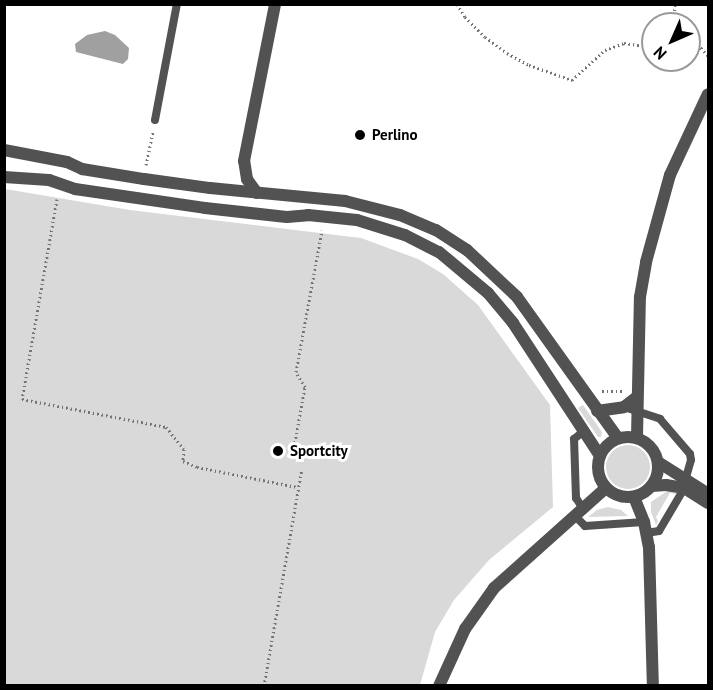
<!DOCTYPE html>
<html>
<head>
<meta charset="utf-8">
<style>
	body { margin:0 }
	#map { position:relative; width:713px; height:690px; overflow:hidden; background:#fff; font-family:"PT Sans",sans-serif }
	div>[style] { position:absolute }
	.green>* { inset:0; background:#d9d9d9 }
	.round { border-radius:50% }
	.water>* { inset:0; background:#a0a0a0 }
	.path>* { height:3px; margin-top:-1.5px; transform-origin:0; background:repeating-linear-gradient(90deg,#747474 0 1.5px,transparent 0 4.5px) }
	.service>* { height:8px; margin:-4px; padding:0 4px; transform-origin:4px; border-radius:4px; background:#525252 }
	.minor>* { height:12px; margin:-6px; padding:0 6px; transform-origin:6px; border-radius:6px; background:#525252 }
	.tertiary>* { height:12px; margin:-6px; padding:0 6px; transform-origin:6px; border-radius:6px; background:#525252 }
	.tertiary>.ring { margin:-6px; padding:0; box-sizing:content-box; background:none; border:12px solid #525252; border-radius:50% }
	.dots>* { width:16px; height:16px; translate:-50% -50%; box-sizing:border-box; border:3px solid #fff; border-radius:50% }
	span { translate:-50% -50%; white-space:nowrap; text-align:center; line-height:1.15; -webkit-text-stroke:6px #fff; paint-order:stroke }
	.poi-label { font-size:15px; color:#000; font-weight:700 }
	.left { translate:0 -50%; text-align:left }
	.frame { position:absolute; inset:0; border:6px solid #000; pointer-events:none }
	.north { position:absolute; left:641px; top:12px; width:60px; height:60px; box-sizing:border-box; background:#fff; border:2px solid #999; border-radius:50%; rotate:225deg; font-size:16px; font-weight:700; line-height:24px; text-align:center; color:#000 }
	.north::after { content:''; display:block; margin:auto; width:21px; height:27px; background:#000; clip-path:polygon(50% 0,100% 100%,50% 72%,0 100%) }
</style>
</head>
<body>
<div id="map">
	<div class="green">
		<i style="clip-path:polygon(5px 189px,130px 210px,361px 238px,418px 259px,443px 274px,478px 305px,550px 405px,553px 507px,489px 560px,454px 600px,435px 632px,420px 685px,5px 685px)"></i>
		<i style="clip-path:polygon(583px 405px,602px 432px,601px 437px,598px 437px,578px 408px)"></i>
		<i class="round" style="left:606px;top:445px;width:44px;height:44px"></i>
		<i style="clip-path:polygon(667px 491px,678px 491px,676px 494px,670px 493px,656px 517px,658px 521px,656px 525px,651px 512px,651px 502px)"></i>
		<i style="clip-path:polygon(608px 507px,621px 510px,628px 516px,588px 517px,597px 510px)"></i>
	</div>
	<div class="water">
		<i style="clip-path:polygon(105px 31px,115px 35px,129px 48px,128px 59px,123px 64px,76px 52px,75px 44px,87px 35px)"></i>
	</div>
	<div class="path">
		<i style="left:457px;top:4px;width:15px;rotate:58deg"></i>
		<i style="left:465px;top:17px;width:28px;rotate:45deg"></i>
		<i style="left:485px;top:37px;width:27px;rotate:36deg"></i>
		<i style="left:507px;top:53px;width:25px;rotate:29deg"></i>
		<i style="left:529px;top:65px;width:46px;rotate:19.2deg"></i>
		<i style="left:572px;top:80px;width:45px;rotate:-42.3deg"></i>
		<i style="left:605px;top:50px;width:20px;rotate:-20deg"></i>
		<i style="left:624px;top:43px;width:21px;rotate:8deg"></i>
		<i style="left:645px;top:46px;width:8px;rotate:-14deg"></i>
		<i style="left:674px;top:24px;width:20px;rotate:-87deg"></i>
		<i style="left:689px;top:34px;width:29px;rotate:49deg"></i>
		<i style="left:146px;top:165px;width:35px;rotate:-78deg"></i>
		<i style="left:57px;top:199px;width:203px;rotate:99.9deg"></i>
		<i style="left:22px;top:399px;width:147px;rotate:11deg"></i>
		<i style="left:166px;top:427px;width:28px;rotate:51deg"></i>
		<i style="left:184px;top:449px;width:12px;rotate:95deg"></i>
		<i style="left:183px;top:461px;width:15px;rotate:23deg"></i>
		<i style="left:197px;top:467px;width:102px;rotate:11.3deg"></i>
		<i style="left:602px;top:391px;width:20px"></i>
		<i style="left:294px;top:447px;width:61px;rotate:-79.6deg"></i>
		<i style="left:305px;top:387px;width:17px;rotate:-121deg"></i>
		<i style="left:296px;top:372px;width:144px;rotate:-79.6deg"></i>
		<i style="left:264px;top:686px;width:220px;rotate:-80.1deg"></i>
	</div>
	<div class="service">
		<i style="left:155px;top:120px;width:118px;rotate:-79.3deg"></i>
		<i style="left:624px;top:407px;width:38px;rotate:18deg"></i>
		<i style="left:660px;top:419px;width:46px;rotate:49.4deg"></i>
		<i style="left:690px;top:454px;width:6px;rotate:81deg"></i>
		<i style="left:691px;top:460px;width:33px;rotate:106deg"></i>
		<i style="left:682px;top:492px;width:45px;rotate:120.5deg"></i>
		<i style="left:659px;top:531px;width:13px;rotate:171deg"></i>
		<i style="left:583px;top:509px;width:13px;rotate:-122deg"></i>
		<i style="left:576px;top:498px;width:59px;rotate:-91.9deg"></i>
		<i style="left:574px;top:439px;width:13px;rotate:-39deg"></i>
		<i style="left:575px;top:516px;width:14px;rotate:45deg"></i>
		<i style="left:585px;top:526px;width:59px;rotate:-3.9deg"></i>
	</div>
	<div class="minor">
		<i style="left:257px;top:193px;width:17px;rotate:-126deg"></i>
		<i style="left:247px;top:179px;width:18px;rotate:-99deg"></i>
		<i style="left:244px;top:161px;width:160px;rotate:-78.8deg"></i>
		<i style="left:597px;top:411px;width:27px;rotate:-8deg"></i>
		<i style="left:624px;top:407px;width:16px;rotate:-38deg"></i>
		<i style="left:637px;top:437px;width:140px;rotate:-88.8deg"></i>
		<i style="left:640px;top:297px;width:36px;rotate:-80deg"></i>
		<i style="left:646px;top:262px;width:90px;rotate:-74.6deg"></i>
		<i style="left:670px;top:175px;width:89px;rotate:-64.9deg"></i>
		<i style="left:634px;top:497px;width:27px;rotate:68deg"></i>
		<i style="left:644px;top:522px;width:25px;rotate:79deg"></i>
		<i style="left:649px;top:547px;width:139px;rotate:88.4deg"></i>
		<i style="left:439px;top:686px;width:63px;rotate:-65.5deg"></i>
		<i style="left:465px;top:629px;width:50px;rotate:-54.7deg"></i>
		<i style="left:494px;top:588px;width:150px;rotate:-41.8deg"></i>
	</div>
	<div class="tertiary">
		<i style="left:4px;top:150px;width:64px;rotate:10.8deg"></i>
		<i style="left:67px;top:162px;width:17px;rotate:25deg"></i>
		<i style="left:82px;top:169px;width:63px;rotate:9.2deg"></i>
		<i style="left:144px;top:179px;width:67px;rotate:7.8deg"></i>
		<i style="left:210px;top:188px;width:136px;rotate:5.5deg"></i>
		<i style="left:345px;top:201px;width:57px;rotate:14.3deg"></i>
		<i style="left:400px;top:215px;width:39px;rotate:23deg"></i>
		<i style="left:436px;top:230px;width:37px;rotate:33deg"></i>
		<i style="left:467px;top:250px;width:69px;rotate:43.2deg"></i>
		<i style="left:517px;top:297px;width:173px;rotate:54.4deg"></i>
		<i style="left:4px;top:177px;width:45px;rotate:3.8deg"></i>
		<i style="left:49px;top:180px;width:28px;rotate:19deg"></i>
		<i style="left:75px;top:189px;width:131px;rotate:8.3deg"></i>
		<i style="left:205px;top:208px;width:82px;rotate:6.3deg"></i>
		<i style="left:287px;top:217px;width:21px;rotate:-5deg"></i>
		<i style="left:308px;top:215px;width:49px;rotate:5.8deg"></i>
		<i style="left:357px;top:220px;width:50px;rotate:17.4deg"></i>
		<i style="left:405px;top:235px;width:38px;rotate:27deg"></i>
		<i style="left:439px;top:252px;width:64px;rotate:39.9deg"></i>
		<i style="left:488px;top:293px;width:39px;rotate:50deg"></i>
		<i style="left:513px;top:323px;width:159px;rotate:56.8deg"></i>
		<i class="ring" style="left:598px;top:437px;width:48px;height:48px"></i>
		<i style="left:658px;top:462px;width:58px;rotate:32.3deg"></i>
		<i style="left:652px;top:486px;width:14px;rotate:-4deg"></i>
		<i style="left:666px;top:485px;width:18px;rotate:9deg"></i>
		<i style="left:684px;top:488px;width:28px;rotate:32deg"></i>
	</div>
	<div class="dots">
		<i style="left:360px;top:135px;background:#000"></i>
		<i style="left:278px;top:451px;background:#000"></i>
	</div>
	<div class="poi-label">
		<span class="left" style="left:372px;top:135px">Perlino</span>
		<span class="left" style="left:290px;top:451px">Sportcity</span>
	</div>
	<div class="frame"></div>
	<div class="north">N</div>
</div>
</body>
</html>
